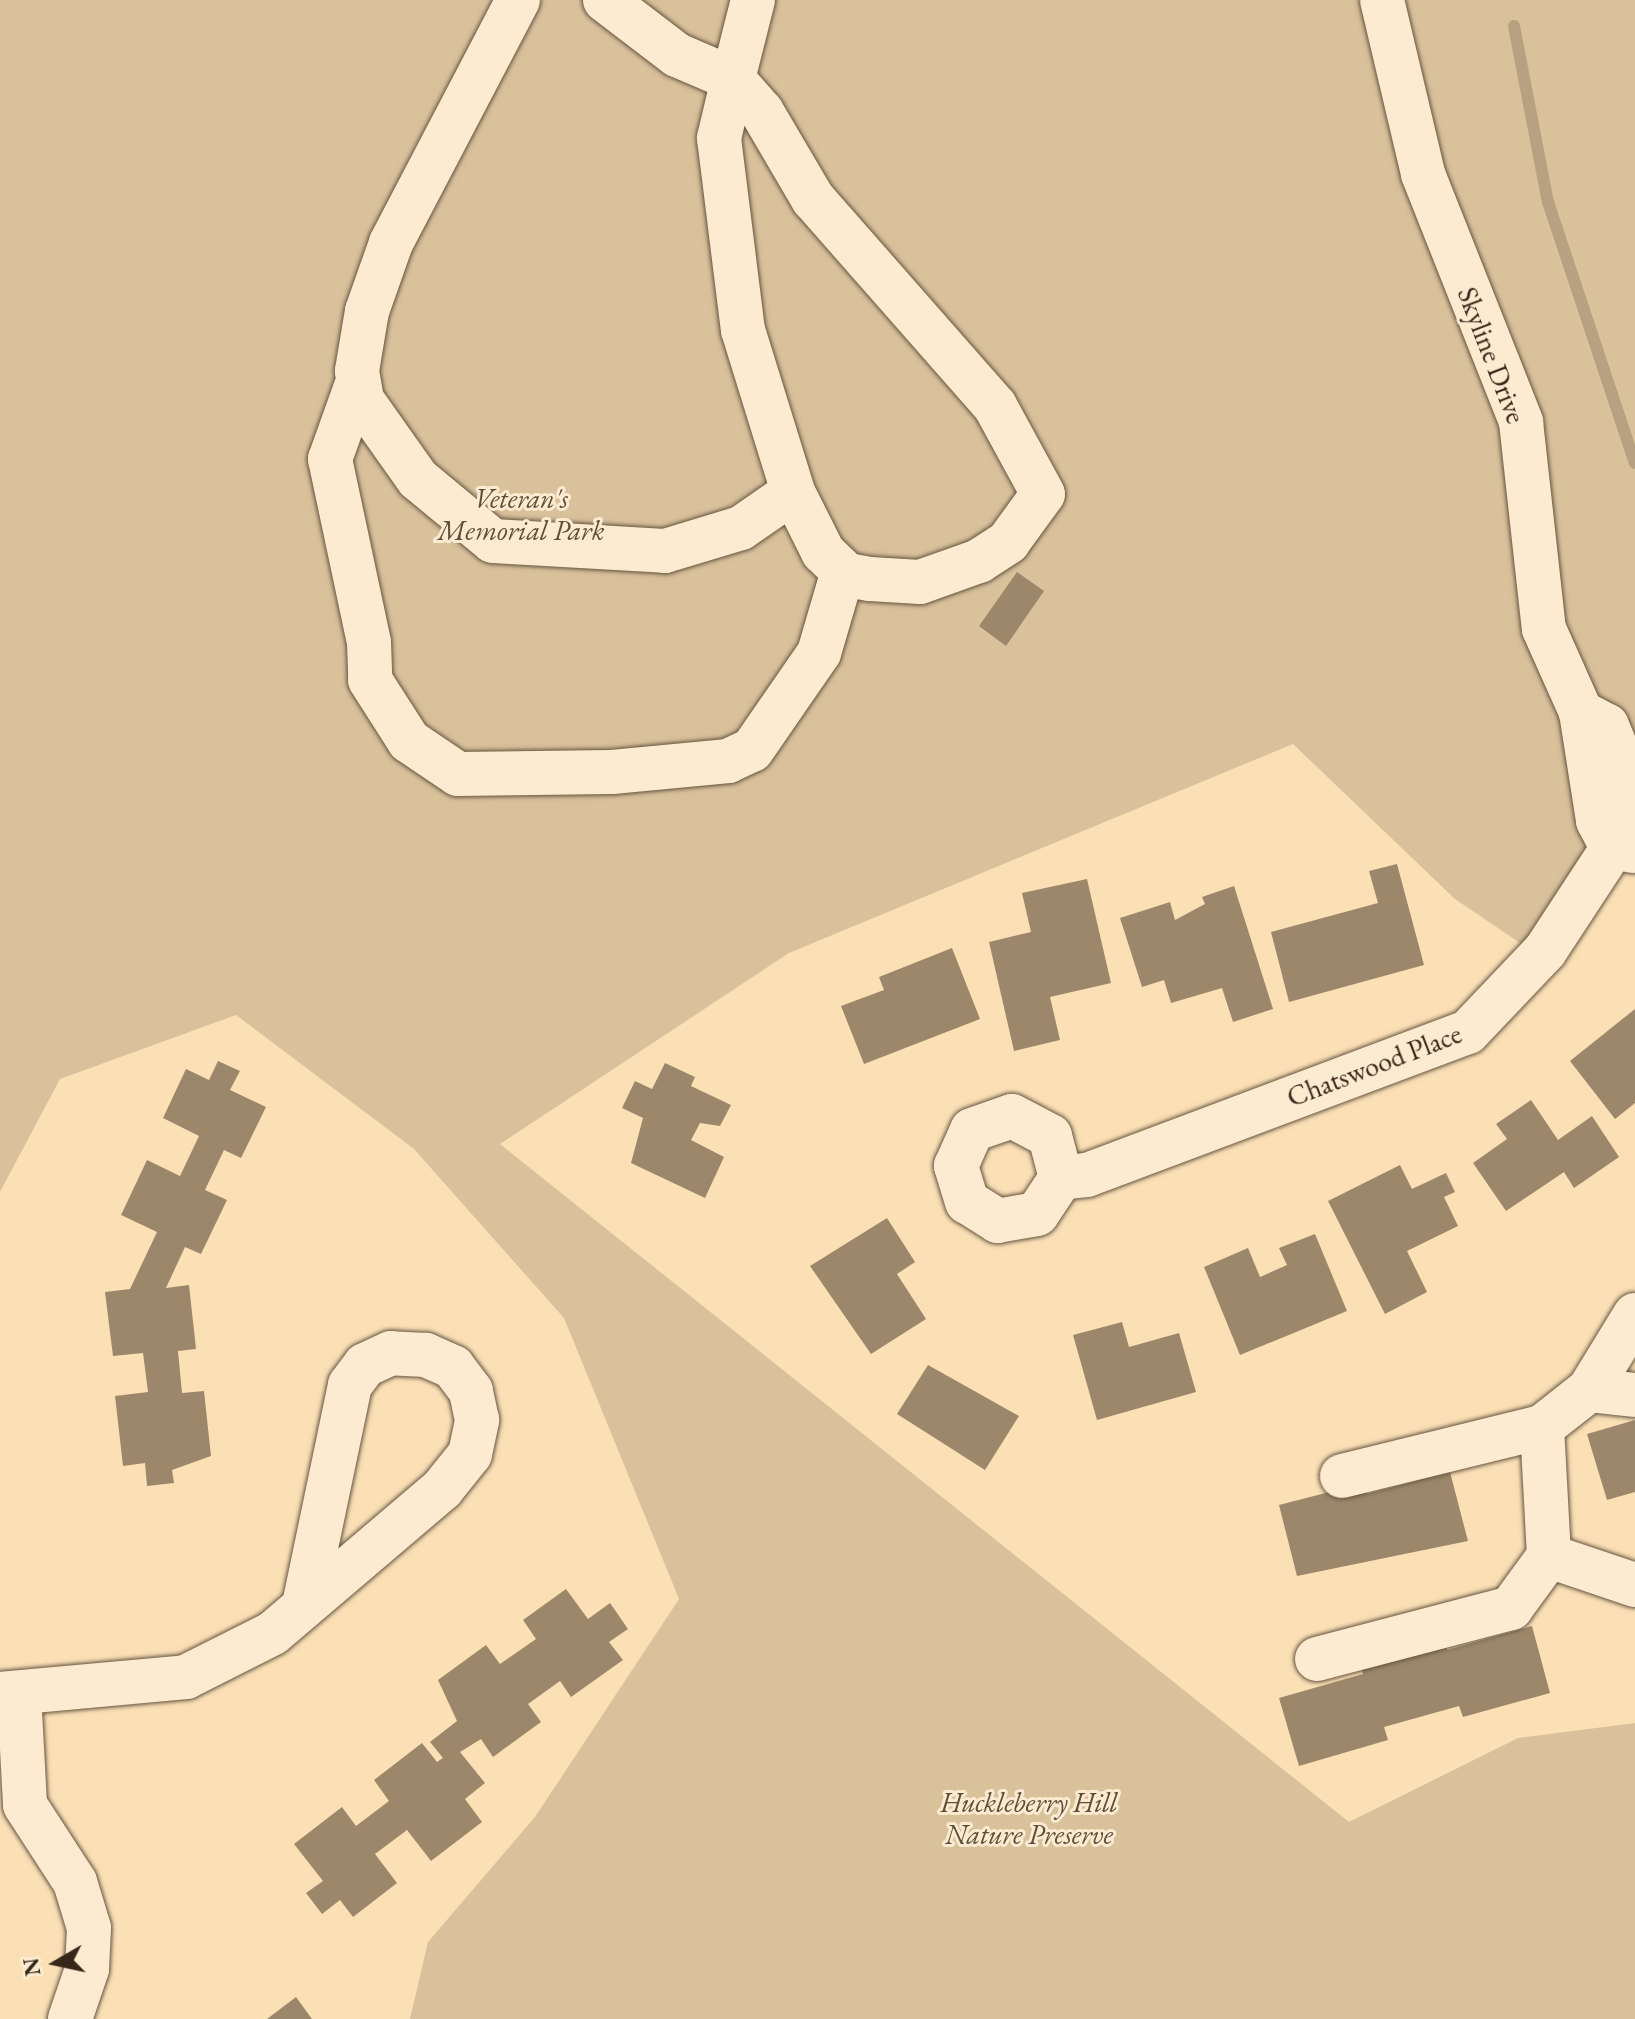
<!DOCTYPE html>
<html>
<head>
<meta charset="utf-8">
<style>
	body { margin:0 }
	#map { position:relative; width:1635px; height:2019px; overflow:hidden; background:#fbe0b6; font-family:"EB Garamond",serif }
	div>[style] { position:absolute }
	.green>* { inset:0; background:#d9c19b }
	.stream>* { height:12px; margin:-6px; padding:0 6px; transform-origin:6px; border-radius:6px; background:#b8a181 }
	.building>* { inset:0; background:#9c876b }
	.roads { filter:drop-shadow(0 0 2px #665540) drop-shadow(0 0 2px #665540) }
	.minor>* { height:44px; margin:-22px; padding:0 22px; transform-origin:22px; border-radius:22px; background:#fcebd0 }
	span { translate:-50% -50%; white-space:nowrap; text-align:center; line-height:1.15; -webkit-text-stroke:6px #fcebd0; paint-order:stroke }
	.street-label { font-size:28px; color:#352719 }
	.park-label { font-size:28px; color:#5e4e3a; font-style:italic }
	.north { position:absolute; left:16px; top:1923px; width:80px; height:80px; -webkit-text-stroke:6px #fcebd0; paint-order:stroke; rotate:261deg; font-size:22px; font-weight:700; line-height:32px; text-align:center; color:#352719 }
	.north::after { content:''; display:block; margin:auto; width:28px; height:36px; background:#352719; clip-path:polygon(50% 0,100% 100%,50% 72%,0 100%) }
</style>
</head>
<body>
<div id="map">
	<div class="green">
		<i style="clip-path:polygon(0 0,1635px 0,1635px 838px,1585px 890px,1560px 887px,1523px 945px,1455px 899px,1293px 744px,789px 953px,500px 1144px,1349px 1822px,1518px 1738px,1635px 1723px,1635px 2019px,410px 2019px,428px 1942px,535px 1817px,679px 1599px,564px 1318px,414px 1149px,236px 1015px,60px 1079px,0 1192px)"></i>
	</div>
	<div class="stream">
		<i style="left:1514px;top:26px;width:179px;rotate:79.1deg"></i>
		<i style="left:1548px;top:202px;width:275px;rotate:71.6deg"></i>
	</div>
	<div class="building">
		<i style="clip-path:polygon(1017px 572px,1044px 591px,1006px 646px,979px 626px)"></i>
		<i style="clip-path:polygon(1397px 864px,1424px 965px,1289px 1002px,1271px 932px,1378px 903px,1369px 871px)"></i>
		<i style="clip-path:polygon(1087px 879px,1111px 983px,1050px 997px,1060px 1040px,1014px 1051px,989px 942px,1031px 932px,1022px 893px)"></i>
		<i style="clip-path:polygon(1234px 886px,1273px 1009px,1233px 1022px,1222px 988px,1171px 1003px,1164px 980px,1142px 987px,1120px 918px,1170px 902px,1175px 920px,1205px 904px,1202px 897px)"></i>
		<i style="clip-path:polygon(952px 948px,980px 1019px,864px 1064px,841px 1006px,884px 990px,879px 977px)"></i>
		<i style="clip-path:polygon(1635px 1009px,1635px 1103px,1615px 1119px,1570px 1061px)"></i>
		<i style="clip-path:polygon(218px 1061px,240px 1071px,230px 1090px,266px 1107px,241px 1158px,224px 1150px,205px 1190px,227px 1200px,201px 1254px,185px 1247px,166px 1288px,189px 1285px,196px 1349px,178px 1351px,182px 1393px,204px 1391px,211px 1456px,172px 1470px,174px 1483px,147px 1486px,145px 1463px,123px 1466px,115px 1396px,148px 1392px,143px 1353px,113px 1356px,105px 1292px,130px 1289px,157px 1232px,121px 1215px,147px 1160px,180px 1176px,199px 1136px,163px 1118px,186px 1069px,209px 1080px)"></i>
		<i style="clip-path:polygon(665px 1063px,695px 1077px,691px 1086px,731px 1105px,720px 1126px,700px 1123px,691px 1140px,724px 1157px,705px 1198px,631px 1163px,643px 1118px,622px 1108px,635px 1081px,652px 1089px)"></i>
		<i style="clip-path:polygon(1531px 1100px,1558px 1140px,1592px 1116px,1619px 1157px,1574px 1188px,1564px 1172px,1506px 1211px,1473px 1163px,1507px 1139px,1496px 1124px)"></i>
		<i style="clip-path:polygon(1400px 1165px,1412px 1189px,1446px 1173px,1455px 1192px,1444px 1197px,1458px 1226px,1407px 1251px,1427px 1292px,1385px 1314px,1328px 1201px)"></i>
		<i style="clip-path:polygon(887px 1218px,915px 1262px,897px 1274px,926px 1319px,871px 1354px,810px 1266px)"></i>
		<i style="clip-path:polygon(1315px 1234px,1347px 1311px,1240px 1355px,1204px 1267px,1248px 1248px,1260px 1277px,1287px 1265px,1279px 1248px)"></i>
		<i style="clip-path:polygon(1122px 1322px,1129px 1347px,1179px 1333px,1196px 1392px,1097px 1420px,1073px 1335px)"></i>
		<i style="clip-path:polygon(928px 1365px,1019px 1416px,985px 1470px,897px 1414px)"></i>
		<i style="clip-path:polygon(1635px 1420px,1635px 1492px,1607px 1500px,1587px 1434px)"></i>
		<i style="clip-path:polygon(1450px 1472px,1468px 1541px,1297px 1576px,1279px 1505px,1364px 1483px,1367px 1494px)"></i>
		<i style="clip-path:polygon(566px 1589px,588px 1619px,610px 1603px,628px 1629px,609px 1642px,623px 1660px,571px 1697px,560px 1681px,528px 1704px,541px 1722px,493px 1757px,481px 1739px,460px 1752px,485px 1783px,465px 1799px,482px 1822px,431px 1861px,407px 1830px,375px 1854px,397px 1883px,353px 1917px,340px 1900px,322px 1914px,306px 1893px,323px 1881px,294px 1844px,342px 1807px,356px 1826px,389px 1801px,374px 1780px,422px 1743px,437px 1762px,443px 1758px,430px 1742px,457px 1721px,438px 1680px,486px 1645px,500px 1664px,536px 1639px,523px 1620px)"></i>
		<i style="clip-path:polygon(1532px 1626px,1550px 1693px,1463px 1717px,1459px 1706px,1384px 1727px,1388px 1740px,1299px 1766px,1279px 1698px,1363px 1674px,1359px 1660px,1442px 1636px,1447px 1650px)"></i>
		<i style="clip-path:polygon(296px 1997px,312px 2019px,267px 2019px)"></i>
	</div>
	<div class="roads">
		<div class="minor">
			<i style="left:518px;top:0;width:274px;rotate:117.6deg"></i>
			<i style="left:391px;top:243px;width:72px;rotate:109.4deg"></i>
			<i style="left:367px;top:311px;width:61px;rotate:99.5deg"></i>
			<i style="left:357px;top:371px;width:29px;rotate:80deg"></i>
			<i style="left:362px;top:400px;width:97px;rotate:54.7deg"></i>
			<i style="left:418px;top:479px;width:97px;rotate:39.6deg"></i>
			<i style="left:493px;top:541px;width:172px;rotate:3.3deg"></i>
			<i style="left:665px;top:551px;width:79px;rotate:-16.8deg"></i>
			<i style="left:741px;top:528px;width:63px;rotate:-34.7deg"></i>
			<i style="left:605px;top:0;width:91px;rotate:37.4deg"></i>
			<i style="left:677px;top:55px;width:61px;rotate:23.2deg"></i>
			<i style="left:733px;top:79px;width:61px;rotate:103.3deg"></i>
			<i style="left:719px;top:138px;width:193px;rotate:82.9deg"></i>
			<i style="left:743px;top:330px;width:170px;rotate:72.8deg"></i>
			<i style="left:793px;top:492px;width:67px;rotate:63.4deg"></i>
			<i style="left:823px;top:552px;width:33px;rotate:44deg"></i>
			<i style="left:847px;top:575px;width:23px;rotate:10deg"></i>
			<i style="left:870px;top:579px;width:50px;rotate:3.4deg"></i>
			<i style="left:920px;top:582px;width:63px;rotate:-19.6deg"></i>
			<i style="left:979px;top:561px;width:35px;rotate:-33deg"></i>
			<i style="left:1008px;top:542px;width:59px;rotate:-53.9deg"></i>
			<i style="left:1043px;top:494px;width:100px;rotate:-118.6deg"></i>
			<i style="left:995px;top:406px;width:276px;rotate:-131.3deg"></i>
			<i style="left:813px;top:199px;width:101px;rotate:-120.4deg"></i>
			<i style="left:762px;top:112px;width:44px;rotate:-131.3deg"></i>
			<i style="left:733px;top:79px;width:81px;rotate:-75.8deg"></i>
			<i style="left:1382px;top:0;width:179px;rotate:76.7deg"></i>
			<i style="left:1423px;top:174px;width:267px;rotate:68.4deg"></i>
			<i style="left:1521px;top:422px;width:208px;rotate:83.7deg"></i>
			<i style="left:1544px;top:629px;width:91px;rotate:66deg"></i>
			<i style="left:1581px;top:712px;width:110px;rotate:81.1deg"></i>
			<i style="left:1598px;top:821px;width:30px;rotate:62deg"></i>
			<i style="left:1612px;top:847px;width:21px;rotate:11deg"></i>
			<i style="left:358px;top:381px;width:83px;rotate:109.7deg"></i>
			<i style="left:330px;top:459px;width:187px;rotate:78deg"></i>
			<i style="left:369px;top:642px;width:38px;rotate:88deg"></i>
			<i style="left:370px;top:680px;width:72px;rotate:57.4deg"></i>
			<i style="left:409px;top:741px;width:59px;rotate:34deg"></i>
			<i style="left:458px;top:774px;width:154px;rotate:-0.7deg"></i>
			<i style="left:612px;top:772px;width:117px;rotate:-5.4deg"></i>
			<i style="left:728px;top:761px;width:26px;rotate:-25deg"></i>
			<i style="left:752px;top:750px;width:118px;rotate:-55.4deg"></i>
			<i style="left:819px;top:653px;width:85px;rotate:-73.7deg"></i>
			<i style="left:1061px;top:1178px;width:43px;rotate:123.7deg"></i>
			<i style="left:1037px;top:1214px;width:40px;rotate:170deg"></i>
			<i style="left:998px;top:1221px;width:36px;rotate:-148deg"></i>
			<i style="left:967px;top:1202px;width:38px;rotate:-107deg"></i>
			<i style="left:956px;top:1166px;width:39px;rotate:-66deg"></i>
			<i style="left:972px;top:1130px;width:42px;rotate:-19.3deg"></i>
			<i style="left:1012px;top:1116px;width:43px;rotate:27.8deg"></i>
			<i style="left:1050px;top:1136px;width:43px;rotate:75.3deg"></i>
			<i style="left:1061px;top:1178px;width:26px;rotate:-7deg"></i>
			<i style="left:1087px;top:1175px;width:407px;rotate:-20.6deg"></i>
			<i style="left:1468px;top:1032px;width:112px;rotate:-46.5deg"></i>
			<i style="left:1545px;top:951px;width:159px;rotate:-56.8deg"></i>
			<i style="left:1632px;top:818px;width:49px;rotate:-98.1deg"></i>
			<i style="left:1625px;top:769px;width:47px;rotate:-112.7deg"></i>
			<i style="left:1607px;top:726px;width:30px;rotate:-152deg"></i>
			<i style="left:1589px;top:1390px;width:46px;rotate:6.2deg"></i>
			<i style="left:1342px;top:1476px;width:206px;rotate:-13.8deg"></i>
			<i style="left:1549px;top:1556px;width:129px;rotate:-93.1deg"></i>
			<i style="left:1542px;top:1427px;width:60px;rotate:-38.2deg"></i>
			<i style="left:1589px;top:1390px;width:88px;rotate:-58.5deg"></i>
			<i style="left:1317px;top:1659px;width:201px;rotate:-14.7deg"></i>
			<i style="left:1511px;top:1608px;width:64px;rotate:-53.8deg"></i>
			<i style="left:1549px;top:1556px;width:91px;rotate:18.6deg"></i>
			<i style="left:19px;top:1693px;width:112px;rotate:86.9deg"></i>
			<i style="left:25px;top:1805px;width:92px;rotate:57deg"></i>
			<i style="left:75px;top:1882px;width:48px;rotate:73.1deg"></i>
			<i style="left:89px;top:1928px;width:41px;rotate:92.8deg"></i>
			<i style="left:87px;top:1969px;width:53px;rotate:108.8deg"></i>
			<i style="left:0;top:1694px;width:187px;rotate:-5.2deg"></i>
			<i style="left:186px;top:1677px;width:97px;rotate:-26.8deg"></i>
			<i style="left:273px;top:1633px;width:222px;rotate:-40.4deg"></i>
			<i style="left:442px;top:1489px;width:45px;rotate:-51.3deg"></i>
			<i style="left:470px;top:1454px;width:35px;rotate:-78deg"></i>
			<i style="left:477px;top:1420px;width:30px;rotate:-102deg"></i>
			<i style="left:471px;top:1391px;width:30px;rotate:-127deg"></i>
			<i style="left:453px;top:1367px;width:30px;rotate:-156deg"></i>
			<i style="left:426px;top:1355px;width:35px;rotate:-177deg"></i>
			<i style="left:391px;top:1353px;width:29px;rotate:155deg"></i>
			<i style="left:365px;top:1365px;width:25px;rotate:127deg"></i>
			<i style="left:350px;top:1385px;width:221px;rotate:101.8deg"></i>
		</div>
	</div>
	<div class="street-label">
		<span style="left:1492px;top:355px;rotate:69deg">Skyline Drive</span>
		<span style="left:1374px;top:1065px;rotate:-21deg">Chatswood Place</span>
	</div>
	<div class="park-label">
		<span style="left:521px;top:514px">Veteran's<br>Memorial Park</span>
		<span style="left:1029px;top:1818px">Huckleberry Hill<br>Nature Preserve</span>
	</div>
	<div class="north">N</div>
</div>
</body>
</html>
